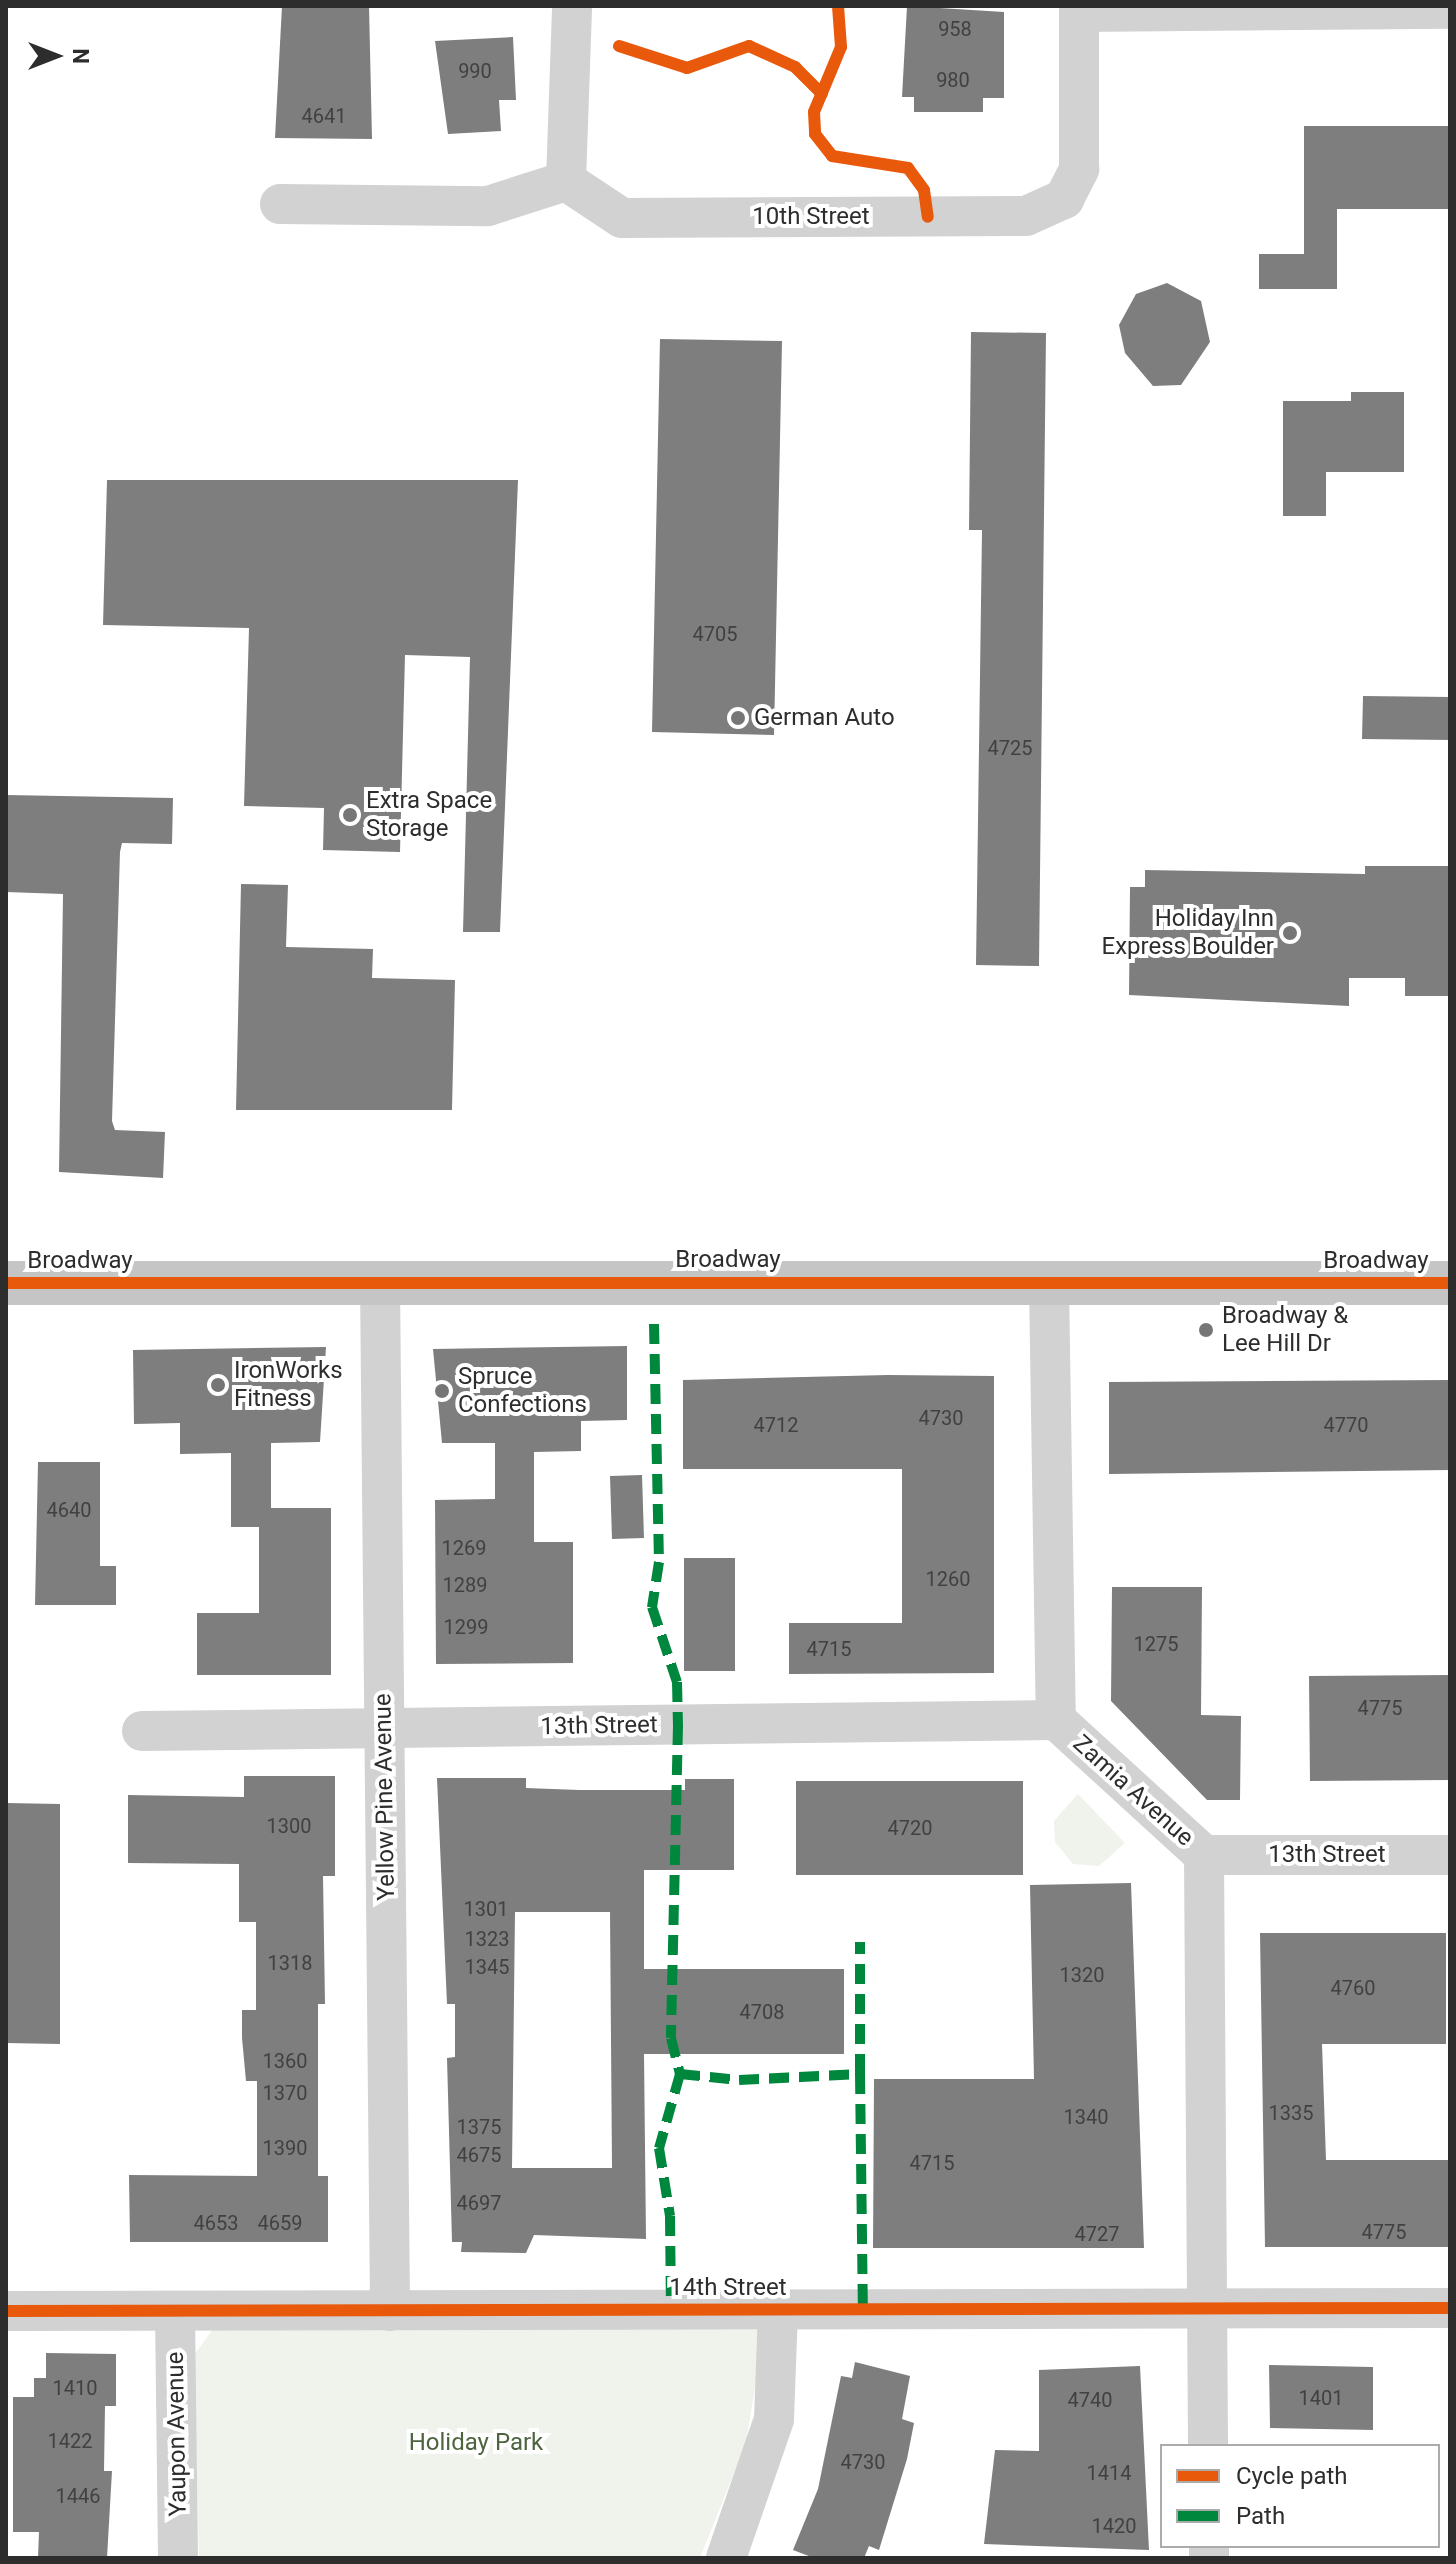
<!DOCTYPE html>
<html>
<head>
<meta charset="utf-8">
<style>
	body { margin:0 }
	#map { position:relative; width:1456px; height:2564px; overflow:hidden; background:#fff; font-family:Roboto,sans-serif }
	div>[style] { position:absolute }
	.green>* { inset:0; background:#eff3ec }
	.building>* { inset:0; background:#7e7e7e }
	.street>* { height:40px; margin:-20px; padding:0 20px; transform-origin:20px; border-radius:20px; background:#d2d2d2 }
	.primary>* { height:44px; margin:-22px; padding:0 22px; transform-origin:22px; border-radius:22px; background:#c5c5c5 }
	.quiet>* { height:10px; margin-top:-5px; transform-origin:0; background:repeating-linear-gradient(90deg,#00873e 0 20px,transparent 0 30px) }
	.cycleway>* { height:12px; margin:-6px; padding:0 6px; transform-origin:6px; border-radius:6px; background:#e8590c }
	.dots>* { width:22px; height:22px; translate:-50% -50%; box-sizing:border-box; border:4px solid #fff; border-radius:50% }
	span { translate:-50% -50%; white-space:nowrap; text-align:center; line-height:1.15; -webkit-text-stroke:8px #fff; paint-order:stroke }
	.number-label { font-size:20px; color:#414141 }
	.number-label span { -webkit-text-stroke-width:0 }
	.street-label { font-size:24px; color:#2d2d2d }
	.poi-label { font-size:24px; color:#2d2d2d }
	.left { translate:0 -50%; text-align:left }
	.right { translate:-100% -50%; text-align:right }
	.park-label { font-size:24px; color:#4d643f }
	.frame { position:absolute; inset:0; border:8px solid #2d2d2d; pointer-events:none }
	.legend { position:absolute; left:1160px; top:2444px; width:280px; height:104px; box-sizing:border-box; background:#fff; border:2px solid #ababab; margin:0; padding:10px 14px; list-style:none; font-size:24px; color:#2d2d2d }
	.legend li { display:flex; align-items:center; gap:16px; height:40px }
	.legend b { width:40px; border:2px solid #ababab }
	.north { position:absolute; left:16px; top:16px; width:80px; height:80px; -webkit-text-stroke:6px #fff; paint-order:stroke; rotate:90deg; font-size:22px; font-weight:700; line-height:32px; text-align:center; color:#2d2d2d }
	.north::after { content:''; display:block; margin:auto; width:28px; height:36px; background:#2d2d2d; clip-path:polygon(50% 0,100% 100%,50% 72%,0 100%) }
</style>
</head>
<body>
<div id="map">
	<div class="green">
		<i style="clip-path:polygon(1078px 1794px,1125px 1843px,1099px 1866px,1073px 1864px,1055px 1842px,1054px 1821px)"></i>
		<i style="clip-path:polygon(214px 2328px,758px 2330px,758px 2369px,746px 2443px,700px 2558px,199px 2558px,194px 2355px)"></i>
	</div>
	<div class="building">
		<i style="clip-path:polygon(282px 6px,369px 6px,372px 139px,275px 138px)"></i>
		<i style="clip-path:polygon(907px 6px,1004px 12px,1004px 98px,983px 98px,983px 112px,914px 112px,914px 97px,902px 97px)"></i>
		<i style="clip-path:polygon(513px 37px,516px 100px,499px 100px,501px 131px,448px 134px,435px 41px)"></i>
		<i style="clip-path:polygon(1304px 126px,1450px 126px,1450px 209px,1337px 209px,1337px 289px,1259px 289px,1259px 254px,1304px 254px)"></i>
		<i style="clip-path:polygon(1167px 283px,1201px 301px,1210px 342px,1181px 385px,1153px 386px,1125px 353px,1119px 325px,1136px 294px)"></i>
		<i style="clip-path:polygon(971px 332px,1046px 333px,1039px 966px,976px 965px,982px 530px,969px 530px)"></i>
		<i style="clip-path:polygon(660px 339px,782px 341px,774px 735px,652px 732px)"></i>
		<i style="clip-path:polygon(1351px 392px,1404px 392px,1404px 472px,1326px 472px,1326px 516px,1283px 516px,1283px 401px,1351px 401px)"></i>
		<i style="clip-path:polygon(107px 480px,518px 480px,500px 932px,463px 932px,470px 657px,405px 655px,400px 852px,323px 850px,324px 808px,244px 806px,249px 628px,103px 625px)"></i>
		<i style="clip-path:polygon(1363px 696px,1450px 697px,1450px 740px,1362px 739px)"></i>
		<i style="clip-path:polygon(6px 795px,173px 798px,172px 844px,122px 843px,120px 852px,112px 1121px,115px 1130px,165px 1132px,163px 1178px,59px 1172px,63px 894px,6px 892px)"></i>
		<i style="clip-path:polygon(1365px 866px,1450px 866px,1450px 996px,1405px 996px,1405px 978px,1349px 978px,1349px 1006px,1129px 995px,1130px 887px,1145px 887px,1145px 870px,1365px 874px)"></i>
		<i style="clip-path:polygon(241px 884px,288px 885px,286px 947px,373px 949px,372px 978px,455px 980px,452px 1110px,236px 1110px)"></i>
		<i style="clip-path:polygon(627px 1346px,627px 1420px,581px 1421px,581px 1451px,534px 1452px,534px 1542px,573px 1542px,573px 1663px,436px 1664px,435px 1500px,495px 1499px,495px 1443px,442px 1443px,433px 1349px)"></i>
		<i style="clip-path:polygon(326px 1347px,320px 1442px,271px 1443px,271px 1508px,331px 1508px,331px 1675px,197px 1675px,197px 1613px,259px 1613px,259px 1527px,231px 1527px,231px 1453px,180px 1454px,180px 1423px,134px 1424px,133px 1350px)"></i>
		<i style="clip-path:polygon(888px 1375px,994px 1376px,994px 1673px,789px 1674px,789px 1623px,902px 1623px,902px 1469px,683px 1469px,683px 1380px)"></i>
		<i style="clip-path:polygon(1450px 1380px,1450px 1470px,1109px 1474px,1109px 1382px)"></i>
		<i style="clip-path:polygon(38px 1462px,100px 1462px,100px 1566px,116px 1566px,116px 1605px,35px 1605px)"></i>
		<i style="clip-path:polygon(642px 1475px,644px 1538px,612px 1539px,610px 1476px)"></i>
		<i style="clip-path:polygon(684px 1558px,735px 1558px,735px 1671px,684px 1671px)"></i>
		<i style="clip-path:polygon(1112px 1587px,1202px 1587px,1201px 1715px,1241px 1716px,1240px 1800px,1207px 1800px,1111px 1701px)"></i>
		<i style="clip-path:polygon(1450px 1675px,1450px 1780px,1310px 1781px,1309px 1676px)"></i>
		<i style="clip-path:polygon(244px 1776px,335px 1776px,335px 1876px,323px 1876px,325px 2004px,318px 2004px,318px 2176px,328px 2176px,328px 2242px,130px 2242px,129px 2175px,257px 2176px,257px 2081px,246px 2081px,242px 2038px,242px 2010px,256px 2010px,256px 1922px,239px 1922px,239px 1864px,128px 1863px,128px 1795px,244px 1797px)"></i>
		<i style="clip-path:polygon(evenodd,437px 1778px,526px 1778px,526px 1788px,579px 1790px,685px 1790px,685px 1779px,734px 1779px,734px 1870px,644px 1870px,644px 1969px,844px 1969px,844px 2054px,644px 2054px,646px 2239px,534px 2235px,526px 2253px,461px 2252px,462px 2242px,452px 2242px,447px 2058px,455px 2057px,455px 2004px,447px 2004px,437px 1778px,515px 1912px,610px 1912px,612px 2168px,512px 2168px,515px 1912px)"></i>
		<i style="clip-path:polygon(796px 1781px,1023px 1781px,1023px 1875px,796px 1875px)"></i>
		<i style="clip-path:polygon(6px 1803px,60px 1804px,60px 2044px,6px 2043px)"></i>
		<i style="clip-path:polygon(1131px 1883px,1144px 2248px,873px 2248px,874px 2079px,1034px 2079px,1030px 1885px)"></i>
		<i style="clip-path:polygon(1260px 1933px,1446px 1933px,1446px 2044px,1322px 2044px,1326px 2160px,1450px 2160px,1450px 2247px,1265px 2247px)"></i>
		<i style="clip-path:polygon(46px 2353px,116px 2354px,116px 2406px,105px 2406px,104px 2471px,112px 2471px,107px 2558px,38px 2558px,39px 2532px,13px 2532px,13px 2397px,34px 2397px,34px 2378px,46px 2378px)"></i>
		<i style="clip-path:polygon(855px 2362px,910px 2376px,902px 2419px,914px 2423px,907px 2459px,879px 2550px,869px 2546px,864px 2558px,814px 2558px,793px 2550px,818px 2489px,841px 2376px,852px 2378px)"></i>
		<i style="clip-path:polygon(1269px 2365px,1373px 2367px,1373px 2430px,1270px 2428px)"></i>
		<i style="clip-path:polygon(1140px 2366px,1149px 2550px,984px 2544px,995px 2450px,1039px 2451px,1039px 2370px)"></i>
	</div>
	<div class="street">
		<i style="left:1079px;top:12px;width:371px;rotate:-0.5deg"></i>
		<i style="left:566px;top:181px;width:67px;rotate:33.5deg"></i>
		<i style="left:622px;top:218px;width:404px;rotate:-0.3deg"></i>
		<i style="left:1026px;top:216px;width:42px;rotate:-24.1deg"></i>
		<i style="left:1064px;top:199px;width:34px;rotate:-63deg"></i>
		<i style="left:1079px;top:169px;width:163px;rotate:-90deg"></i>
		<i style="left:280px;top:204px;width:208px;rotate:0.6deg"></i>
		<i style="left:488px;top:206px;width:82px;rotate:-17.8deg"></i>
		<i style="left:566px;top:181px;width:175px;rotate:-88deg"></i>
		<i style="left:380px;top:1282px;width:1029px;rotate:89.44deg"></i>
		<i style="left:1049px;top:1284px;width:436px;rotate:89.1deg"></i>
		<i style="left:1056px;top:1720px;width:200px;rotate:42.4deg"></i>
		<i style="left:1204px;top:1855px;width:591px;rotate:89.61deg"></i>
		<i style="left:142px;top:1731px;width:914px;rotate:-0.69deg"></i>
		<i style="left:1204px;top:1855px;width:246px"></i>
		<i style="left:6px;top:2311px;width:1444px;rotate:-0.12deg"></i>
		<i style="left:175px;top:2311px;width:247px;rotate:89.3deg"></i>
		<i style="left:1209px;top:2546px;width:12px;rotate:90deg"></i>
		<i style="left:726px;top:2558px;width:147px;rotate:-70.9deg"></i>
		<i style="left:774px;top:2419px;width:109px;rotate:-87.9deg"></i>
	</div>
	<div class="primary">
		<i style="left:6px;top:1283px;width:1444px"></i>
	</div>
	<div class="quiet">
		<i style="left:654px;top:1324px;width:238px;rotate:88.8deg"></i>
		<i style="left:659px;top:1562px;width:46px;rotate:98.8deg"></i>
		<i style="left:652px;top:1607px;width:79px;rotate:71.6deg"></i>
		<i style="left:677px;top:1682px;width:43px;rotate:88.7deg"></i>
		<i style="left:678px;top:1725px;width:313px;rotate:91.3deg"></i>
		<i style="left:671px;top:2038px;width:37px;rotate:76deg"></i>
		<i style="left:680px;top:2074px;width:77px;rotate:105.8deg"></i>
		<i style="left:659px;top:2148px;width:69px;rotate:80.8deg"></i>
		<i style="left:670px;top:2216px;width:94px;rotate:89.4deg"></i>
		<i style="left:680px;top:2074px;width:59px;rotate:5.8deg"></i>
		<i style="left:739px;top:2080px;width:121px;rotate:-2.8deg"></i>
		<i style="left:860px;top:2074px;width:132px;rotate:-90deg"></i>
		<i style="left:860px;top:2074px;width:236px;rotate:89.3deg"></i>
	</div>
	<div class="cycleway">
		<i style="left:838px;top:6px;width:41px;rotate:85.8deg"></i>
		<i style="left:841px;top:47px;width:70px;rotate:112.6deg"></i>
		<i style="left:814px;top:112px;width:22px;rotate:87deg"></i>
		<i style="left:815px;top:134px;width:28px;rotate:52deg"></i>
		<i style="left:832px;top:156px;width:77px;rotate:9deg"></i>
		<i style="left:908px;top:168px;width:27px;rotate:54deg"></i>
		<i style="left:924px;top:190px;width:27px;rotate:82deg"></i>
		<i style="left:619px;top:46px;width:71px;rotate:17.9deg"></i>
		<i style="left:687px;top:68px;width:66px;rotate:-19.5deg"></i>
		<i style="left:749px;top:46px;width:51px;rotate:24.5deg"></i>
		<i style="left:795px;top:67px;width:38px;rotate:45deg"></i>
		<i style="left:6px;top:1283px;width:1444px"></i>
		<i style="left:6px;top:2311px;width:1444px;rotate:-0.12deg"></i>
	</div>
	<div class="dots">
		<i style="left:738px;top:718px;background:#767676"></i>
		<i style="left:350px;top:815px;background:#767676"></i>
		<i style="left:1290px;top:933px;background:#767676"></i>
		<i style="left:1206px;top:1330px;background:#767676"></i>
		<i style="left:218px;top:1385px;background:#767676"></i>
		<i style="left:442px;top:1391px;background:#767676"></i>
	</div>
	<div class="number-label">
		<span style="left:955px;top:29px">958</span>
		<span style="left:475px;top:71px">990</span>
		<span style="left:953px;top:80px">980</span>
		<span style="left:324px;top:116px">4641</span>
		<span style="left:715px;top:634px">4705</span>
		<span style="left:1010px;top:748px">4725</span>
		<span style="left:941px;top:1418px">4730</span>
		<span style="left:776px;top:1425px">4712</span>
		<span style="left:1346px;top:1425px">4770</span>
		<span style="left:69px;top:1510px">4640</span>
		<span style="left:464px;top:1548px">1269</span>
		<span style="left:948px;top:1579px">1260</span>
		<span style="left:465px;top:1585px">1289</span>
		<span style="left:466px;top:1627px">1299</span>
		<span style="left:1156px;top:1644px">1275</span>
		<span style="left:829px;top:1649px">4715</span>
		<span style="left:1380px;top:1708px">4775</span>
		<span style="left:289px;top:1826px">1300</span>
		<span style="left:910px;top:1828px">4720</span>
		<span style="left:486px;top:1909px">1301</span>
		<span style="left:487px;top:1939px">1323</span>
		<span style="left:290px;top:1963px">1318</span>
		<span style="left:487px;top:1967px">1345</span>
		<span style="left:1082px;top:1975px">1320</span>
		<span style="left:1353px;top:1988px">4760</span>
		<span style="left:762px;top:2012px">4708</span>
		<span style="left:285px;top:2061px">1360</span>
		<span style="left:285px;top:2093px">1370</span>
		<span style="left:1291px;top:2113px">1335</span>
		<span style="left:1086px;top:2117px">1340</span>
		<span style="left:479px;top:2127px">1375</span>
		<span style="left:285px;top:2148px">1390</span>
		<span style="left:479px;top:2155px">4675</span>
		<span style="left:932px;top:2163px">4715</span>
		<span style="left:479px;top:2203px">4697</span>
		<span style="left:216px;top:2223px">4653</span>
		<span style="left:280px;top:2223px">4659</span>
		<span style="left:1384px;top:2232px">4775</span>
		<span style="left:1097px;top:2234px">4727</span>
		<span style="left:75px;top:2388px">1410</span>
		<span style="left:1321px;top:2398px">1401</span>
		<span style="left:1090px;top:2400px">4740</span>
		<span style="left:70px;top:2441px">1422</span>
		<span style="left:863px;top:2462px">4730</span>
		<span style="left:1109px;top:2473px">1414</span>
		<span style="left:78px;top:2496px">1446</span>
		<span style="left:1114px;top:2526px">1420</span>
	</div>
	<div class="street-label">
		<span style="left:811px;top:217px">10th Street</span>
		<span style="left:728px;top:1260px">Broadway</span>
		<span style="left:80px;top:1261px">Broadway</span>
		<span style="left:1376px;top:1261px">Broadway</span>
		<span style="left:599px;top:1726px;rotate:-1deg">13th Street</span>
		<span style="left:1133px;top:1791px;rotate:42deg">Zamia Avenue</span>
		<span style="left:385px;top:1797px;rotate:-91deg">Yellow Pine Avenue</span>
		<span style="left:1327px;top:1855px">13th Street</span>
		<span style="left:728px;top:2288px">14th Street</span>
		<span style="left:177px;top:2434px;rotate:-91deg">Yaupon Avenue</span>
	</div>
	<div class="poi-label">
		<span class="left" style="left:754px;top:718px">German Auto</span>
		<span class="left" style="left:366px;top:815px">Extra Space<br>Storage</span>
		<span class="right" style="left:1274px;top:933px">Holiday Inn<br>Express Boulder</span>
		<span class="left" style="left:1222px;top:1330px">Broadway &amp;<br>Lee Hill Dr</span>
		<span class="left" style="left:234px;top:1385px">IronWorks<br>Fitness</span>
		<span class="left" style="left:458px;top:1391px">Spruce<br>Confections</span>
	</div>
	<div class="park-label">
		<span style="left:476px;top:2443px">Holiday Park</span>
	</div>
	<div class="frame"></div>
	<ul class="legend">
	<li><b style="height:10px;background:#e8590c"></b>Cycle path</li>
	<li><b style="height:10px;background:#00873e"></b>Path</li>
	</ul>
	<div class="north">N</div>
</div>
</body>
</html>
